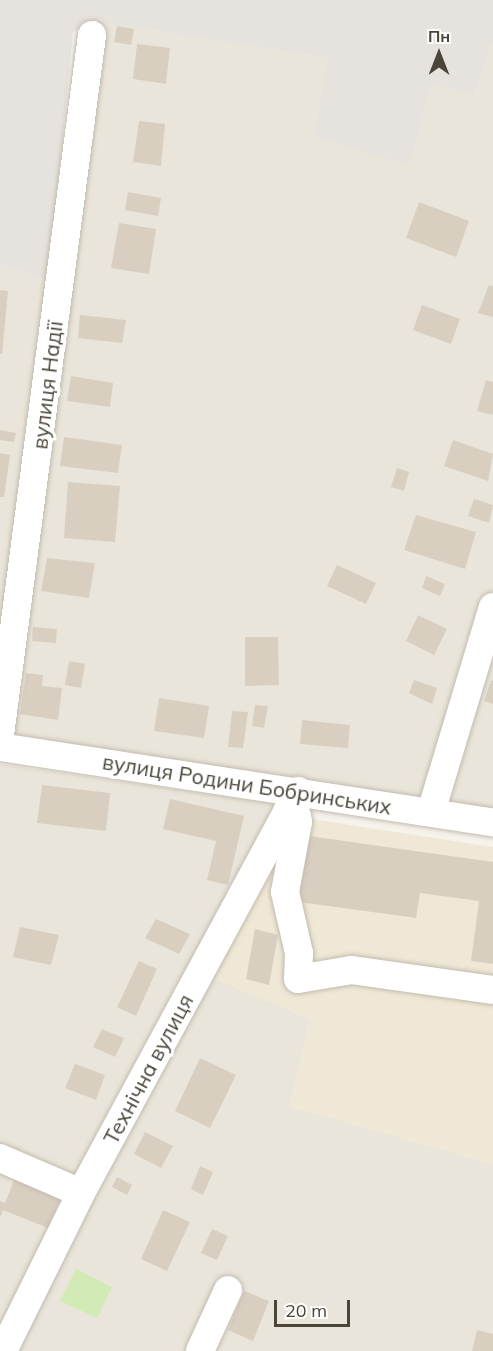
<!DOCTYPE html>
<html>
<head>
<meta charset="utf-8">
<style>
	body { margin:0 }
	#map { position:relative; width:493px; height:1351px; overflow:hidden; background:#f6f3ec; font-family:Mulish,sans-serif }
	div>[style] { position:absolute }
	.residential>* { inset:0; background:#eae5da }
	.industrial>* { inset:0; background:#e6e2dd }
	.education>* { inset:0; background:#efe8d6 }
	.green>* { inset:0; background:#d2eab5 }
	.building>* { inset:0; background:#d8cfc1 }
	.roads { filter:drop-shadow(0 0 2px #c2bbae) drop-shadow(0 0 2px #c2bbae) }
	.minor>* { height:28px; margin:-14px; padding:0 14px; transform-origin:14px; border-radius:14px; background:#fff }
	span { translate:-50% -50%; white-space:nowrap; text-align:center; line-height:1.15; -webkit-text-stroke:6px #fff; paint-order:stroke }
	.street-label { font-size:21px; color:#4b4439 }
	.north { position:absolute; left:409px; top:24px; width:60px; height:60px; -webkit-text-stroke:4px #fff; paint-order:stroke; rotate:0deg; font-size:16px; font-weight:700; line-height:24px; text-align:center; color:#4b4439 }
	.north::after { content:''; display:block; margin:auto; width:21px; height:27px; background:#4b4439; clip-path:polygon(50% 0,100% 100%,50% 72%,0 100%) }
	.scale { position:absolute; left:274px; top:1300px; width:76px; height:27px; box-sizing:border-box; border:3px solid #4b4439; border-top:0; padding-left:8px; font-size:18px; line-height:21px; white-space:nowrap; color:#4b4439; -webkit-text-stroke:4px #fff; paint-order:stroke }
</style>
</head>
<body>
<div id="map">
	<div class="residential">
		<i style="clip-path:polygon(110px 24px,328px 58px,410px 164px,432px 84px,474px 96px,493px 42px,493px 822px,0 747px,0 265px,49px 280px,94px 27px)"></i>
		<i style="clip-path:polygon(0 764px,290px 806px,209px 976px,310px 1019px,290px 1106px,493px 1164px,493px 1351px,0 1351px)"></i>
	</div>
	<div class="industrial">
		<i style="clip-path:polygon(0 0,493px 0,493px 42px,474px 96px,432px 84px,410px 165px,315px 137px,328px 58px,110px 24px,73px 31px,49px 280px,0 265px)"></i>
	</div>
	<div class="education">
		<i style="clip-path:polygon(305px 818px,493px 847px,493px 1164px,290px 1106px,310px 1019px,209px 976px,292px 820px)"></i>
	</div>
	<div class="green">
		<i style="clip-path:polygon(76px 1269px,112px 1287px,97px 1318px,60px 1301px)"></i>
	</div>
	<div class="building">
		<i style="clip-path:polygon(117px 26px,134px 29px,131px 45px,114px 42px)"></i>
		<i style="clip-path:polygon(137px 44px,170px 48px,166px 84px,133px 79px)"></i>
		<i style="clip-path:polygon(139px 121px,165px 124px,161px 166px,133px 162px)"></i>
		<i style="clip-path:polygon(128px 192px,161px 198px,158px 216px,125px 210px)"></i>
		<i style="clip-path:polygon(419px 202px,469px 221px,456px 257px,406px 238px)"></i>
		<i style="clip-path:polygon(119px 223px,156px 229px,149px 274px,111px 268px)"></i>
		<i style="clip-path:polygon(489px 285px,493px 286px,493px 317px,478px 313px)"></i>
		<i style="clip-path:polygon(0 290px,8px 291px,2px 354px,0 354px)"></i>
		<i style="clip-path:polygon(422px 305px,460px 319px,451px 344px,413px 330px)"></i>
		<i style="clip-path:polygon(80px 315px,126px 320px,122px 343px,78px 338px)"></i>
		<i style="clip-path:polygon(71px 376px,113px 383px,110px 407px,67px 401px)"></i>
		<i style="clip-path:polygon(486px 380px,493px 382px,493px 415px,477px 411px)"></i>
		<i style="clip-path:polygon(0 430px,16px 433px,14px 442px,0 440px)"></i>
		<i style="clip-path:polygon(64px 437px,122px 445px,118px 473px,60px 466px)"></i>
		<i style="clip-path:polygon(453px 440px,493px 454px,488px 481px,444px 466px)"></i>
		<i style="clip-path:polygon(0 453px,10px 455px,4px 497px,0 497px)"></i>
		<i style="clip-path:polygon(397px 468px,409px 472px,404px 491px,391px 487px)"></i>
		<i style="clip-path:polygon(68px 482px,120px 486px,115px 542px,64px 538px)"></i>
		<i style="clip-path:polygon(474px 499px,493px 505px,489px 523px,468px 516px)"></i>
		<i style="clip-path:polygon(416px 515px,476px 532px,465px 569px,404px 550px)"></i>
		<i style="clip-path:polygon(47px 558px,95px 563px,89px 598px,41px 591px)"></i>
		<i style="clip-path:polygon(337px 565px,376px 583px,366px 604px,327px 586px)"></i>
		<i style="clip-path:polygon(426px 576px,445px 584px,440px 596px,422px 588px)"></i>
		<i style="clip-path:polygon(418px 615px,447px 629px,434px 655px,406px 641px)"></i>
		<i style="clip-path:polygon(33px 627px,57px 629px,56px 643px,32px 641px)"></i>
		<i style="clip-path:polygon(245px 637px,278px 637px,279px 685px,245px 686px)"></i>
		<i style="clip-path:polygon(69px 661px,85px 664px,81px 688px,65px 685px)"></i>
		<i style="clip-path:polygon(26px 673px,43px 675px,42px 686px,62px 688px,58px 720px,20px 714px)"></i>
		<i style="clip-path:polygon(414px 680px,437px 688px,432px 704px,409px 693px)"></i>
		<i style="clip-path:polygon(491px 680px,493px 681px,493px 704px,484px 701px)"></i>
		<i style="clip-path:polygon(159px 698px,209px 706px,204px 738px,154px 731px)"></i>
		<i style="clip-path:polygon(255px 705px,268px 706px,264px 728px,252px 726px)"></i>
		<i style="clip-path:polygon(232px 711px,248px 712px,243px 748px,228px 747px)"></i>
		<i style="clip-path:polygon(302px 720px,350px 725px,348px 748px,300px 744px)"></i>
		<i style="clip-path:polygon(42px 785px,110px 793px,106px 831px,37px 823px)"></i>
		<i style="clip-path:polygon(170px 799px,244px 816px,228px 885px,207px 880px,216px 841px,163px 829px)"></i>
		<i style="clip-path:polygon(302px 835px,493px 862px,493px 964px,471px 961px,479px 901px,420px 893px,416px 918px,292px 901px)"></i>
		<i style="clip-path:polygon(156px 919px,190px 934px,179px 954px,145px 938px)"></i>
		<i style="clip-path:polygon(20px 927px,59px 935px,51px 965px,13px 957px)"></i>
		<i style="clip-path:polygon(255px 929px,278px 935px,269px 985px,246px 979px)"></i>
		<i style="clip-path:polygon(139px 961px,157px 969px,136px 1016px,117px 1007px)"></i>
		<i style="clip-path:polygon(102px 1029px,124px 1038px,115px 1057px,93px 1047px)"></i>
		<i style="clip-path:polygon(200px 1058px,236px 1075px,210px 1128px,175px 1111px)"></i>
		<i style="clip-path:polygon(75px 1064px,105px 1075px,96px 1100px,65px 1088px)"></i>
		<i style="clip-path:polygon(145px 1132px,173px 1146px,161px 1168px,134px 1154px)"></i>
		<i style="clip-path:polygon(200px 1166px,213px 1172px,203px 1195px,191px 1189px)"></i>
		<i style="clip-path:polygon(117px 1177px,132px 1185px,127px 1195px,112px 1187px)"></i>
		<i style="clip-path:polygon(15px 1178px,61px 1197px,48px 1228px,3px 1210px,0 1218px,0 1201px,5px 1203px)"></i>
		<i style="clip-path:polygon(163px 1210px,190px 1222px,167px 1271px,141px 1259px)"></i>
		<i style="clip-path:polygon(212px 1229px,228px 1236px,217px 1260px,201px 1253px)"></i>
		<i style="clip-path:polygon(244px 1291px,269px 1301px,253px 1341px,228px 1330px)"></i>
		<i style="clip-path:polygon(477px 1330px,493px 1334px,493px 1351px,472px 1351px)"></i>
	</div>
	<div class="roads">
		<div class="minor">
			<i style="left:0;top:735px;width:706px;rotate:-82.51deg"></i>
			<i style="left:0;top:747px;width:499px;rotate:8.7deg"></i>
			<i style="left:287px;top:811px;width:11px;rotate:27deg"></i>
			<i style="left:297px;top:816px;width:6px;rotate:81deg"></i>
			<i style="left:298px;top:822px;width:71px;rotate:100.5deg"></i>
			<i style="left:285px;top:892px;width:63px;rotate:77.1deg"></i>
			<i style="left:299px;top:953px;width:26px;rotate:92deg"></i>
			<i style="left:298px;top:979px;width:55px;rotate:-9.5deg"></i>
			<i style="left:352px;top:970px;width:142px;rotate:8.1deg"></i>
			<i style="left:431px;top:812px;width:214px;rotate:-73.2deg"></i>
			<i style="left:0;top:1158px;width:88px;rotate:23.4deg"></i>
			<i style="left:3px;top:1351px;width:176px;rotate:-63.7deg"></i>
			<i style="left:81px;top:1193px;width:457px;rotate:-61.6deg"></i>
			<i style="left:200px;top:1351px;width:67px;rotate:-65.3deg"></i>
		</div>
	</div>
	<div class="street-label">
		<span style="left:47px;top:385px;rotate:-83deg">вулиця Надії</span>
		<span style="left:247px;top:784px;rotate:9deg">вулиця Родини Бобринських</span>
		<span style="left:148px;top:1069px;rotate:-62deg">Технічна вулиця</span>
	</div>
	<div class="north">Пн</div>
	<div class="scale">20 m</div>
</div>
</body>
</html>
